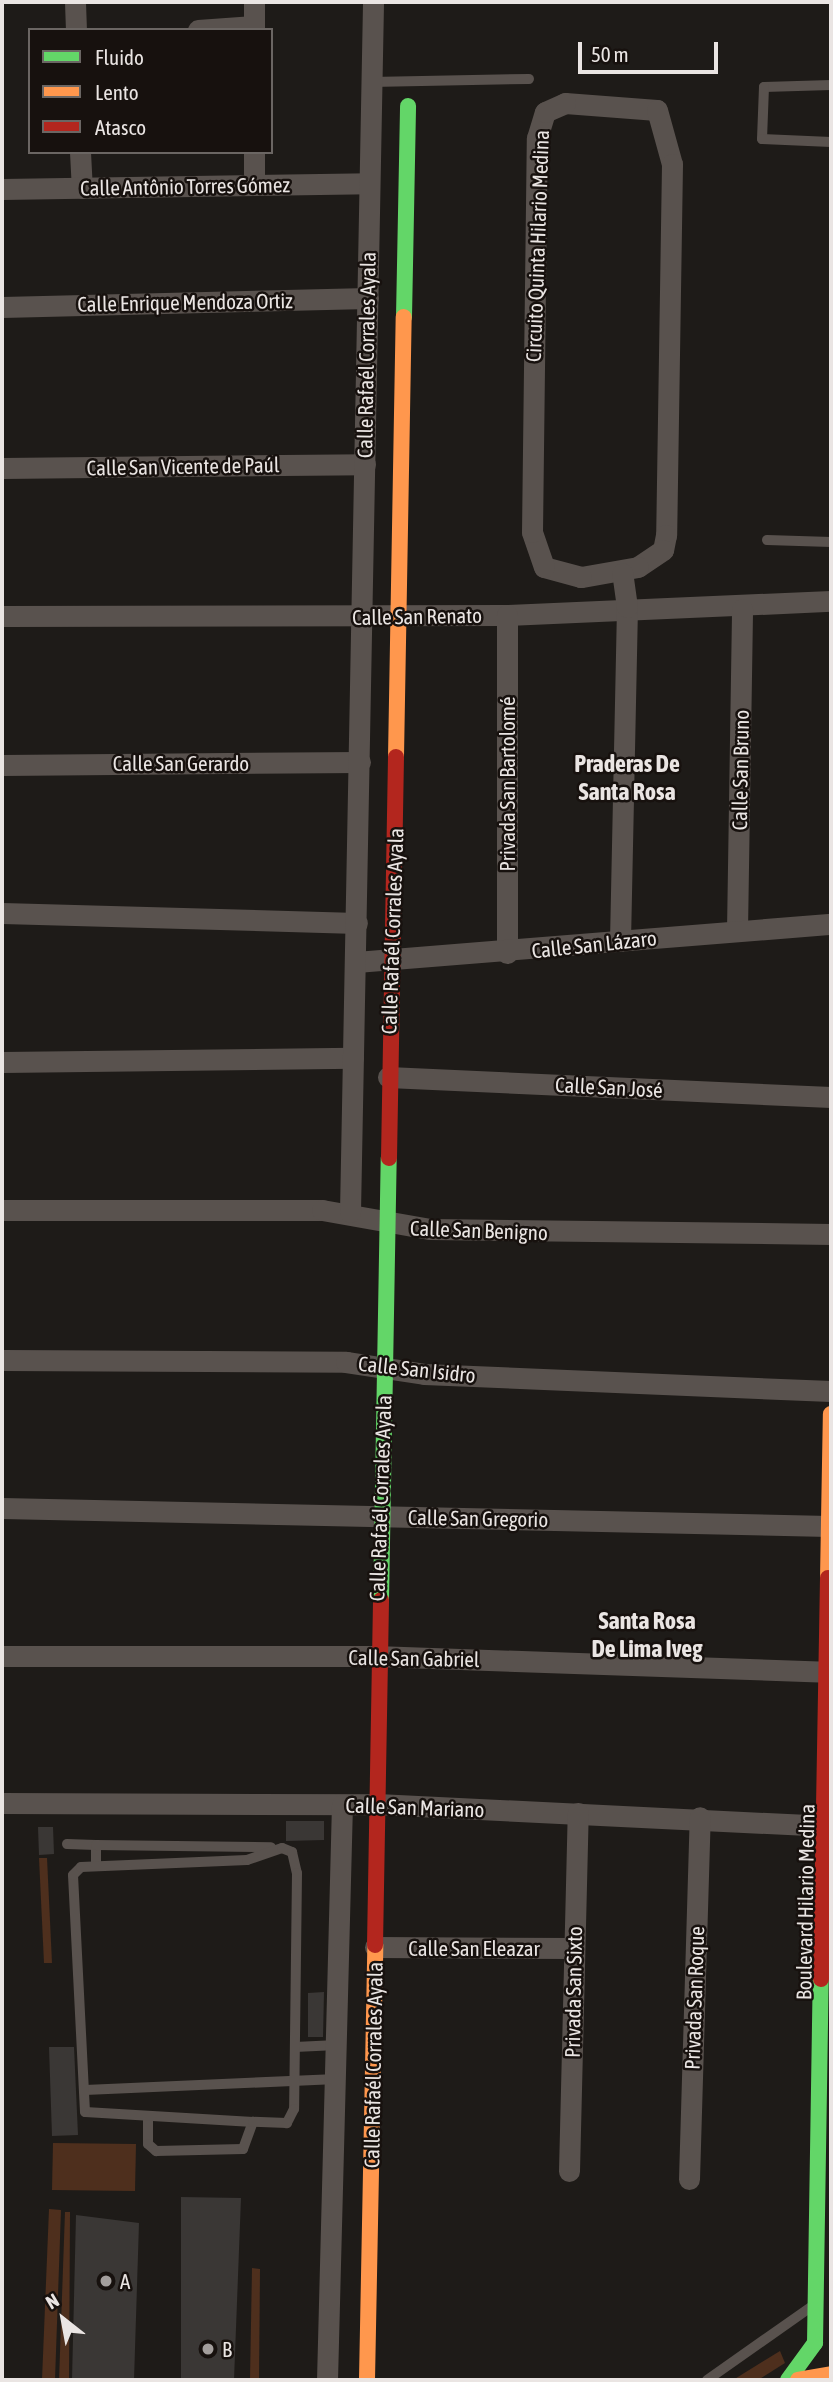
<!DOCTYPE html>
<html>
<head>
<meta charset="utf-8">
<style>
	body { margin:0 }
	#map { position:relative; width:833px; height:2382px; overflow:hidden; background:#1e1b18; font-family:"Asap Condensed",sans-serif }
	div>[style] { position:absolute }
	.green>* { inset:0; background:#4e2f1d }
	.building>* { inset:0; background:#3a3735 }
	.lane>* { height:10px; margin:-5px; padding:0 5px; transform-origin:5px; border-radius:5px; background:#59524e }
	.street>* { height:21px; margin:-10.5px; padding:0 10.5px; transform-origin:10.5px; border-radius:10.5px; background:#59524e }
	.fast>* { height:16px; margin:-8px; padding:0 8px; transform-origin:8px; border-radius:8px; background:#63d668 }
	.slow>* { height:16px; margin:-8px; padding:0 8px; transform-origin:8px; border-radius:8px; background:#ff974d }
	.jam>* { height:16px; margin:-8px; padding:0 8px; transform-origin:8px; border-radius:8px; background:#b3261e }
	.dots>* { width:19px; height:19px; translate:-50% -50%; box-sizing:border-box; border:4px solid #17110e; border-radius:50% }
	span { translate:-50% -50%; white-space:nowrap; text-align:center; line-height:1.15; -webkit-text-stroke:5px #17110e; paint-order:stroke }
	.street-label { font-size:21px; color:#eae5e3 }
	.poi-label { font-size:21px; color:#eae5e3 }
	.left { translate:0 -50%; text-align:left }
	.quarter-label { font-size:24px; color:#eae5e3; font-weight:700 }
	.frame { position:absolute; inset:0; border:4px solid #eae5e3; pointer-events:none }
	.legend { position:absolute; left:28px; top:28px; width:245px; height:126px; box-sizing:border-box; background:#17110e; border:2px solid #6b6663; margin:0; padding:9px 12px; list-style:none; font-size:21px; color:#eae5e3 }
	.legend li { display:flex; align-items:center; gap:14px; height:35px }
	.legend b { width:35px; border:2px solid #6b6663 }
	.north { position:absolute; left:28px; top:2284px; width:70px; height:70px; -webkit-text-stroke:5px #17110e; paint-order:stroke; rotate:329deg; font-size:19px; font-weight:700; line-height:28px; text-align:center; color:#eae5e3 }
	.north::after { content:''; display:block; margin:auto; width:24px; height:32px; background:#eae5e3; clip-path:polygon(50% 0,100% 100%,50% 72%,0 100%) }
	.scale { position:absolute; left:578px; top:42px; width:140px; height:32px; box-sizing:border-box; border:4px solid #eae5e3; border-top:0; padding-left:9px; font-size:21px; line-height:24px; white-space:nowrap; color:#eae5e3; -webkit-text-stroke:5px #17110e; paint-order:stroke }
</style>
</head>
<body>
<div id="map">
	<div class="green">
		<i style="clip-path:polygon(39px 1858px,47px 1858px,52px 1963px,44px 1963px)"></i>
		<i style="clip-path:polygon(53px 2143px,136px 2144px,135px 2191px,52px 2190px)"></i>
		<i style="clip-path:polygon(49px 2209px,61px 2210px,55px 2380px,42px 2380px)"></i>
		<i style="clip-path:polygon(65px 2212px,70px 2212px,69px 2380px,59px 2380px)"></i>
		<i style="clip-path:polygon(252px 2268px,260px 2269px,259px 2380px,250px 2380px)"></i>
		<i style="clip-path:polygon(780px 2351px,785px 2363px,758px 2380px,733px 2380px)"></i>
	</div>
	<div class="building">
		<i style="clip-path:polygon(286px 1821px,324px 1821px,324px 1840px,286px 1841px)"></i>
		<i style="clip-path:polygon(38px 1827px,53px 1827px,54px 1854px,39px 1855px)"></i>
		<i style="clip-path:polygon(324px 1992px,323px 2037px,308px 2037px,308px 1993px)"></i>
		<i style="clip-path:polygon(49px 2047px,74px 2047px,78px 2135px,52px 2136px)"></i>
		<i style="clip-path:polygon(181px 2197px,241px 2198px,234px 2380px,181px 2380px)"></i>
		<i style="clip-path:polygon(76px 2215px,139px 2223px,134px 2380px,72px 2380px)"></i>
	</div>
	<div class="lane">
		<i style="left:371px;top:82px;width:158px;rotate:-1.1deg"></i>
		<i style="left:831px;top:85px;width:67px;rotate:178.3deg"></i>
		<i style="left:764px;top:87px;width:52px;rotate:92.2deg"></i>
		<i style="left:762px;top:139px;width:69px;rotate:2.5deg"></i>
		<i style="left:767px;top:540px;width:64px;rotate:1.8deg"></i>
		<i style="left:67px;top:1844px;width:29px;rotate:2deg"></i>
		<i style="left:96px;top:1845px;width:21px;rotate:90deg"></i>
		<i style="left:96px;top:1845px;width:175px;rotate:0.7deg"></i>
		<i style="left:295px;top:2047px;width:42px;rotate:-2.7deg"></i>
		<i style="left:85px;top:2090px;width:252px;rotate:-2.5deg"></i>
		<i style="left:148px;top:2118px;width:26px;rotate:90deg"></i>
		<i style="left:148px;top:2144px;width:11px;rotate:41deg"></i>
		<i style="left:156px;top:2151px;width:87px;rotate:-1.3deg"></i>
		<i style="left:243px;top:2149px;width:29px;rotate:-70deg"></i>
		<i style="left:253px;top:2122px;width:168px;rotate:-176.6deg"></i>
		<i style="left:85px;top:2112px;width:237px;rotate:-92.9deg"></i>
		<i style="left:73px;top:1875px;width:11px;rotate:-45deg"></i>
		<i style="left:81px;top:1867px;width:166px;rotate:-2.4deg"></i>
		<i style="left:247px;top:1860px;width:37px;rotate:-19deg"></i>
		<i style="left:282px;top:1848px;width:11px;rotate:22deg"></i>
		<i style="left:292px;top:1852px;width:22px;rotate:77deg"></i>
		<i style="left:297px;top:1873px;width:236px;rotate:90.7deg"></i>
		<i style="left:294px;top:2109px;width:16px;rotate:117deg"></i>
		<i style="left:287px;top:2123px;width:34px;rotate:-178deg"></i>
		<i style="left:707px;top:2380px;width:127px;rotate:-35.1deg"></i>
	</div>
	<div class="street">
		<i style="left:75px;top:2px;width:28px;rotate:88deg"></i>
		<i style="left:198px;top:30px;width:56px;rotate:-4.1deg"></i>
		<i style="left:254px;top:30px;width:28px;rotate:-90deg"></i>
		<i style="left:565px;top:103px;width:92px;rotate:4.4deg"></i>
		<i style="left:657px;top:110px;width:56px;rotate:74.5deg"></i>
		<i style="left:672px;top:164px;width:371px;rotate:90.9deg"></i>
		<i style="left:666px;top:535px;width:15px;rotate:101deg"></i>
		<i style="left:663px;top:550px;width:30px;rotate:146deg"></i>
		<i style="left:638px;top:567px;width:58px;rotate:170deg"></i>
		<i style="left:581px;top:577px;width:38px;rotate:-165deg"></i>
		<i style="left:544px;top:567px;width:37px;rotate:-109deg"></i>
		<i style="left:532px;top:532px;width:394px;rotate:-89.3deg"></i>
		<i style="left:537px;top:138px;width:27px;rotate:-73deg"></i>
		<i style="left:545px;top:112px;width:22px;rotate:-24deg"></i>
		<i style="left:80px;top:152px;width:36px;rotate:87deg"></i>
		<i style="left:254px;top:185px;width:33px;rotate:-90deg"></i>
		<i style="left:2px;top:189px;width:367px;rotate:-0.9deg"></i>
		<i style="left:2px;top:307px;width:366px;rotate:-1.4deg"></i>
		<i style="left:2px;top:468px;width:363px;rotate:-0.6deg"></i>
		<i style="left:2px;top:616px;width:505px;rotate:-0.11deg"></i>
		<i style="left:507px;top:615px;width:324px;rotate:-2.5deg"></i>
		<i style="left:2px;top:765px;width:358px;rotate:-0.5deg"></i>
		<i style="left:2px;top:913px;width:355px;rotate:1.6deg"></i>
		<i style="left:737px;top:931px;width:322px;rotate:-89.1deg"></i>
		<i style="left:620px;top:941px;width:334px;rotate:-88.8deg"></i>
		<i style="left:627px;top:607px;width:34px;rotate:-98deg"></i>
		<i style="left:507px;top:953px;width:338px;rotate:-90deg"></i>
		<i style="left:356px;top:962px;width:477px;rotate:-4.6deg"></i>
		<i style="left:2px;top:1062px;width:351px;rotate:-0.7deg"></i>
		<i style="left:388px;top:1077px;width:443px;rotate:2.6deg"></i>
		<i style="left:2px;top:1210px;width:320px"></i>
		<i style="left:322px;top:1210px;width:110px;rotate:10deg"></i>
		<i style="left:430px;top:1229px;width:401px;rotate:0.7deg"></i>
		<i style="left:350px;top:1212px;width:1210px;rotate:-88.91deg"></i>
		<i style="left:2px;top:1360px;width:344px;rotate:0.3deg"></i>
		<i style="left:346px;top:1362px;width:79px;rotate:8.7deg"></i>
		<i style="left:424px;top:1374px;width:407px;rotate:2.4deg"></i>
		<i style="left:2px;top:1508px;width:827px;rotate:1.25deg"></i>
		<i style="left:2px;top:1656px;width:373px"></i>
		<i style="left:375px;top:1656px;width:451px;rotate:2deg"></i>
		<i style="left:2px;top:1803px;width:375px;rotate:0.2deg"></i>
		<i style="left:377px;top:1804px;width:452px;rotate:2.8deg"></i>
		<i style="left:375px;top:1947px;width:198px;rotate:0.3deg"></i>
		<i style="left:569px;top:2171px;width:358px;rotate:-88.6deg"></i>
		<i style="left:689px;top:2179px;width:362px;rotate:-88.3deg"></i>
		<i style="left:327px;top:2380px;width:575px;rotate:-88.51deg"></i>
	</div>
	<div class="fast">
		<i style="left:404px;top:317px;width:211px;rotate:-88.9deg"></i>
		<i style="left:381px;top:1600px;width:442px;rotate:-89deg"></i>
		<i style="left:788px;top:2380px;width:46px;rotate:-53.9deg"></i>
		<i style="left:815px;top:2343px;width:364px;rotate:-89.1deg"></i>
	</div>
	<div class="slow">
		<i style="left:396px;top:757px;width:440px;rotate:-89deg"></i>
		<i style="left:828px;top:1578px;width:164px;rotate:-89deg"></i>
		<i style="left:367px;top:2380px;width:435px;rotate:-88.9deg"></i>
		<i style="left:798px;top:2380px;width:34px;rotate:-10deg"></i>
	</div>
	<div class="jam">
		<i style="left:389px;top:1158px;width:401px;rotate:-89deg"></i>
		<i style="left:375px;top:1945px;width:345px;rotate:-89deg"></i>
		<i style="left:821px;top:1979px;width:401px;rotate:-89deg"></i>
	</div>
	<div class="dots">
		<i style="left:106px;top:2281px;background:#a39e9c"></i>
		<i style="left:208px;top:2349px;background:#a39e9c"></i>
	</div>
	<div class="street-label">
		<span style="left:185px;top:186px;rotate:-1deg">Calle Antônio Torres Gómez</span>
		<span style="left:537px;top:246px;rotate:-88deg">Circuito Quinta Hilario Medina</span>
		<span style="left:185px;top:302px;rotate:-1deg">Calle Enrique Mendoza Ortiz</span>
		<span style="left:366px;top:355px;rotate:-89deg">Calle Rafaél Corrales Ayala</span>
		<span style="left:183px;top:466px;rotate:-1deg">Calle San Vicente de Paúl</span>
		<span style="left:417px;top:616px;rotate:-1deg">Calle San Renato</span>
		<span style="left:181px;top:763px">Calle San Gerardo</span>
		<span style="left:740px;top:770px;rotate:-89deg">Calle San Bruno</span>
		<span style="left:507px;top:784px;rotate:-90deg">Privada San Bartolomé</span>
		<span style="left:392px;top:931px;rotate:-88deg">Calle Rafaél Corrales Ayala</span>
		<span style="left:594px;top:944px;rotate:-6deg">Calle San Lázaro</span>
		<span style="left:609px;top:1087px;rotate:3deg">Calle San José</span>
		<span style="left:479px;top:1230px;rotate:2deg">Calle San Benigno</span>
		<span style="left:417px;top:1369px;rotate:6deg">Calle San Isidro</span>
		<span style="left:380px;top:1498px;rotate:-88deg">Calle Rafaél Corrales Ayala</span>
		<span style="left:478px;top:1518px;rotate:1deg">Calle San Gregorio</span>
		<span style="left:414px;top:1658px;rotate:1deg">Calle San Gabriel</span>
		<span style="left:415px;top:1807px;rotate:2deg">Calle San Mariano</span>
		<span style="left:805px;top:1902px;rotate:-89deg">Boulevard Hilario Medina</span>
		<span style="left:474px;top:1948px">Calle San Eleazar</span>
		<span style="left:573px;top:1992px;rotate:-89deg">Privada San Sixto</span>
		<span style="left:694px;top:1998px;rotate:-88deg">Privada San Roque</span>
		<span style="left:373px;top:2065px;rotate:-89deg">Calle Rafaél Corrales Ayala</span>
	</div>
	<div class="poi-label">
		<span class="left" style="left:120px;top:2281px">A</span>
		<span class="left" style="left:222px;top:2349px">B</span>
	</div>
	<div class="quarter-label">
		<span style="left:627px;top:778px">Praderas De<br>Santa Rosa</span>
		<span style="left:647px;top:1635px">Santa Rosa<br>De Lima Iveg</span>
	</div>
	<div class="frame"></div>
	<ul class="legend">
	<li><b style="height:9px;background:#63d668"></b>Fluido</li>
	<li><b style="height:9px;background:#ff974d"></b>Lento</li>
	<li><b style="height:9px;background:#b3261e"></b>Atasco</li>
	</ul>
	<div class="north">N</div>
	<div class="scale">50 m</div>
</div>
</body>
</html>
